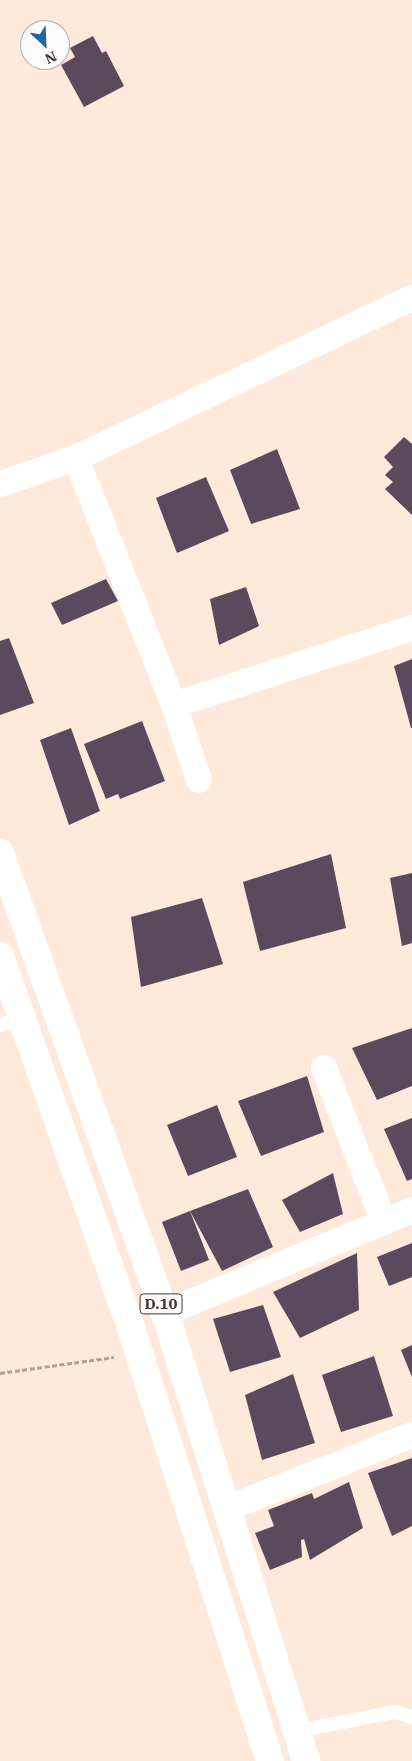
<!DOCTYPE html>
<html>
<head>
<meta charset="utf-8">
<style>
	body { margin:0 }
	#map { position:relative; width:412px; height:1761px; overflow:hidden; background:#ffe9da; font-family:"IBM Plex Serif",serif }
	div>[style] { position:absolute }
	.building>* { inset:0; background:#5b495d }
	.path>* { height:3px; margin-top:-1.5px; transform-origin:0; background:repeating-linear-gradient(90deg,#b1a094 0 5px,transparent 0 7.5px) }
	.lane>* { height:14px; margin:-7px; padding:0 7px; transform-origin:7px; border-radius:7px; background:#fff }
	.street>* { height:26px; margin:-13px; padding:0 13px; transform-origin:13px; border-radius:13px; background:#fff }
	.primary>* { height:28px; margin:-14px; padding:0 14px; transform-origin:14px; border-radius:14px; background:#fff }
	span { translate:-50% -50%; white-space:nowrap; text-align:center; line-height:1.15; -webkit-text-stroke:5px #fbfbfb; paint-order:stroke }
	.shield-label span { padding:1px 4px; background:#fbfbfb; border:1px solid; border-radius:4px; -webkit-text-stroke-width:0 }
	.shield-label { font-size:15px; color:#423831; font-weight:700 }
	.north { position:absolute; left:20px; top:20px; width:50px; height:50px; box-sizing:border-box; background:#fbfbfb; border:1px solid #b1adaa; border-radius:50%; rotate:155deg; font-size:14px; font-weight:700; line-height:20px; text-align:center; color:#423831 }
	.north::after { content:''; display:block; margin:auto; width:18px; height:22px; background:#21689c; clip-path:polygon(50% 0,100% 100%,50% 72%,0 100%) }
</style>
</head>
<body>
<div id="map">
	<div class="building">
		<i style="clip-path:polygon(93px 36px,102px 53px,106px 51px,124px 86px,84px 107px,61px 65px,75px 57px,70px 48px)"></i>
		<i style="clip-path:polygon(404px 437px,412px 444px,412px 515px,385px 489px,393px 482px,385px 475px,393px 467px,384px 457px)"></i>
		<i style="clip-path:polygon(277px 449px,300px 509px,251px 524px,230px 470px)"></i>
		<i style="clip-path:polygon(206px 477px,229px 531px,177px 553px,156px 498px)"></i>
		<i style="clip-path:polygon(106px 579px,118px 601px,62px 625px,51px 603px)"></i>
		<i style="clip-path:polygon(246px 587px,259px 626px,219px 645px,210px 599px)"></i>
		<i style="clip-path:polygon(9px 638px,34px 703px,0 715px,0 641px)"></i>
		<i style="clip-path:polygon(412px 659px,412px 728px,411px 728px,394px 666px)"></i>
		<i style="clip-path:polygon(142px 721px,165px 781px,120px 799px,118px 794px,106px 799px,84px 744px)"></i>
		<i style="clip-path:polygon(71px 728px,100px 811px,69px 825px,40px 740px)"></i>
		<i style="clip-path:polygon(331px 854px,346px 928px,260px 951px,243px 882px)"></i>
		<i style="clip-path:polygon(412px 873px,412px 943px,402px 946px,390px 878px)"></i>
		<i style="clip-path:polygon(202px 898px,223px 964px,141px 987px,131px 917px)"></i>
		<i style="clip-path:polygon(412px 1028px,412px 1086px,377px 1100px,352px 1048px)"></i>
		<i style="clip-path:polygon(307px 1076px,324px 1132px,261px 1156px,238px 1101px)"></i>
		<i style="clip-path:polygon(217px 1105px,237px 1157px,188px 1176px,167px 1125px)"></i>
		<i style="clip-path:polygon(412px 1118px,412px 1179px,407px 1181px,384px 1129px)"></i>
		<i style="clip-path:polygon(333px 1173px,343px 1214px,300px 1232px,282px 1200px)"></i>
		<i style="clip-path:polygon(248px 1189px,273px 1247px,222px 1271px,190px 1211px)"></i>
		<i style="clip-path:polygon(190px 1211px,209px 1260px,181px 1271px,162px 1222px)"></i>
		<i style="clip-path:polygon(412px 1243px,412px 1277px,389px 1286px,377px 1257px)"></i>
		<i style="clip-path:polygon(357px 1253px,359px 1310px,300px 1338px,273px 1292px)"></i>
		<i style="clip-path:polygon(263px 1305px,281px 1357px,230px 1372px,213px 1319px)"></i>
		<i style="clip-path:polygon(412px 1345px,412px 1377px,401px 1350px)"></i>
		<i style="clip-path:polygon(374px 1356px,393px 1416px,341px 1432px,322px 1375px)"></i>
		<i style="clip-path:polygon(293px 1374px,315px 1443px,262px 1460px,245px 1395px)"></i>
		<i style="clip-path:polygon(412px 1458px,412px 1526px,392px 1536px,368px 1473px)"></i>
		<i style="clip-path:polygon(349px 1482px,363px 1528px,310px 1560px,304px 1539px,301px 1540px,302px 1557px,270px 1570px,255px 1533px,274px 1526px,268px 1510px,312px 1493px,314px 1499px)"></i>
	</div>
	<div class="path">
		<i style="left:0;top:1373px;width:115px;rotate:-8deg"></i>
	</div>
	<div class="lane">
		<i style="left:0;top:1025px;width:23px;rotate:-15deg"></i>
		<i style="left:297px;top:1731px;width:100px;rotate:-11deg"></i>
		<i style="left:395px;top:1712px;width:18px;rotate:16deg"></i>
	</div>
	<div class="street">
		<i style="left:76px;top:458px;width:266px;rotate:68.4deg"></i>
		<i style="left:174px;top:705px;width:79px;rotate:71.6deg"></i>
		<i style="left:0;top:484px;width:80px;rotate:-18.9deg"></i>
		<i style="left:76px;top:458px;width:372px;rotate:-25.5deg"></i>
		<i style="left:174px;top:705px;width:250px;rotate:-17.9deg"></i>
		<i style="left:324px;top:1068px;width:165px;rotate:68.7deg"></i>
		<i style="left:165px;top:1313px;width:268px;rotate:-22.6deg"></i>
		<i style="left:226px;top:1509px;width:200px;rotate:-21.7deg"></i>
	</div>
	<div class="primary">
		<i style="left:0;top:853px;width:489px;rotate:70.3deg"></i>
		<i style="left:165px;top:1313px;width:470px;rotate:72.5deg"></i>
		<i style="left:0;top:956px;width:391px;rotate:70.6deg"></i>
		<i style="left:130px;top:1325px;width:458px;rotate:72.2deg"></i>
	</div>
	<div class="shield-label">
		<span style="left:161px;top:1304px">D.10</span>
	</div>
	<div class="north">N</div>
</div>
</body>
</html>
